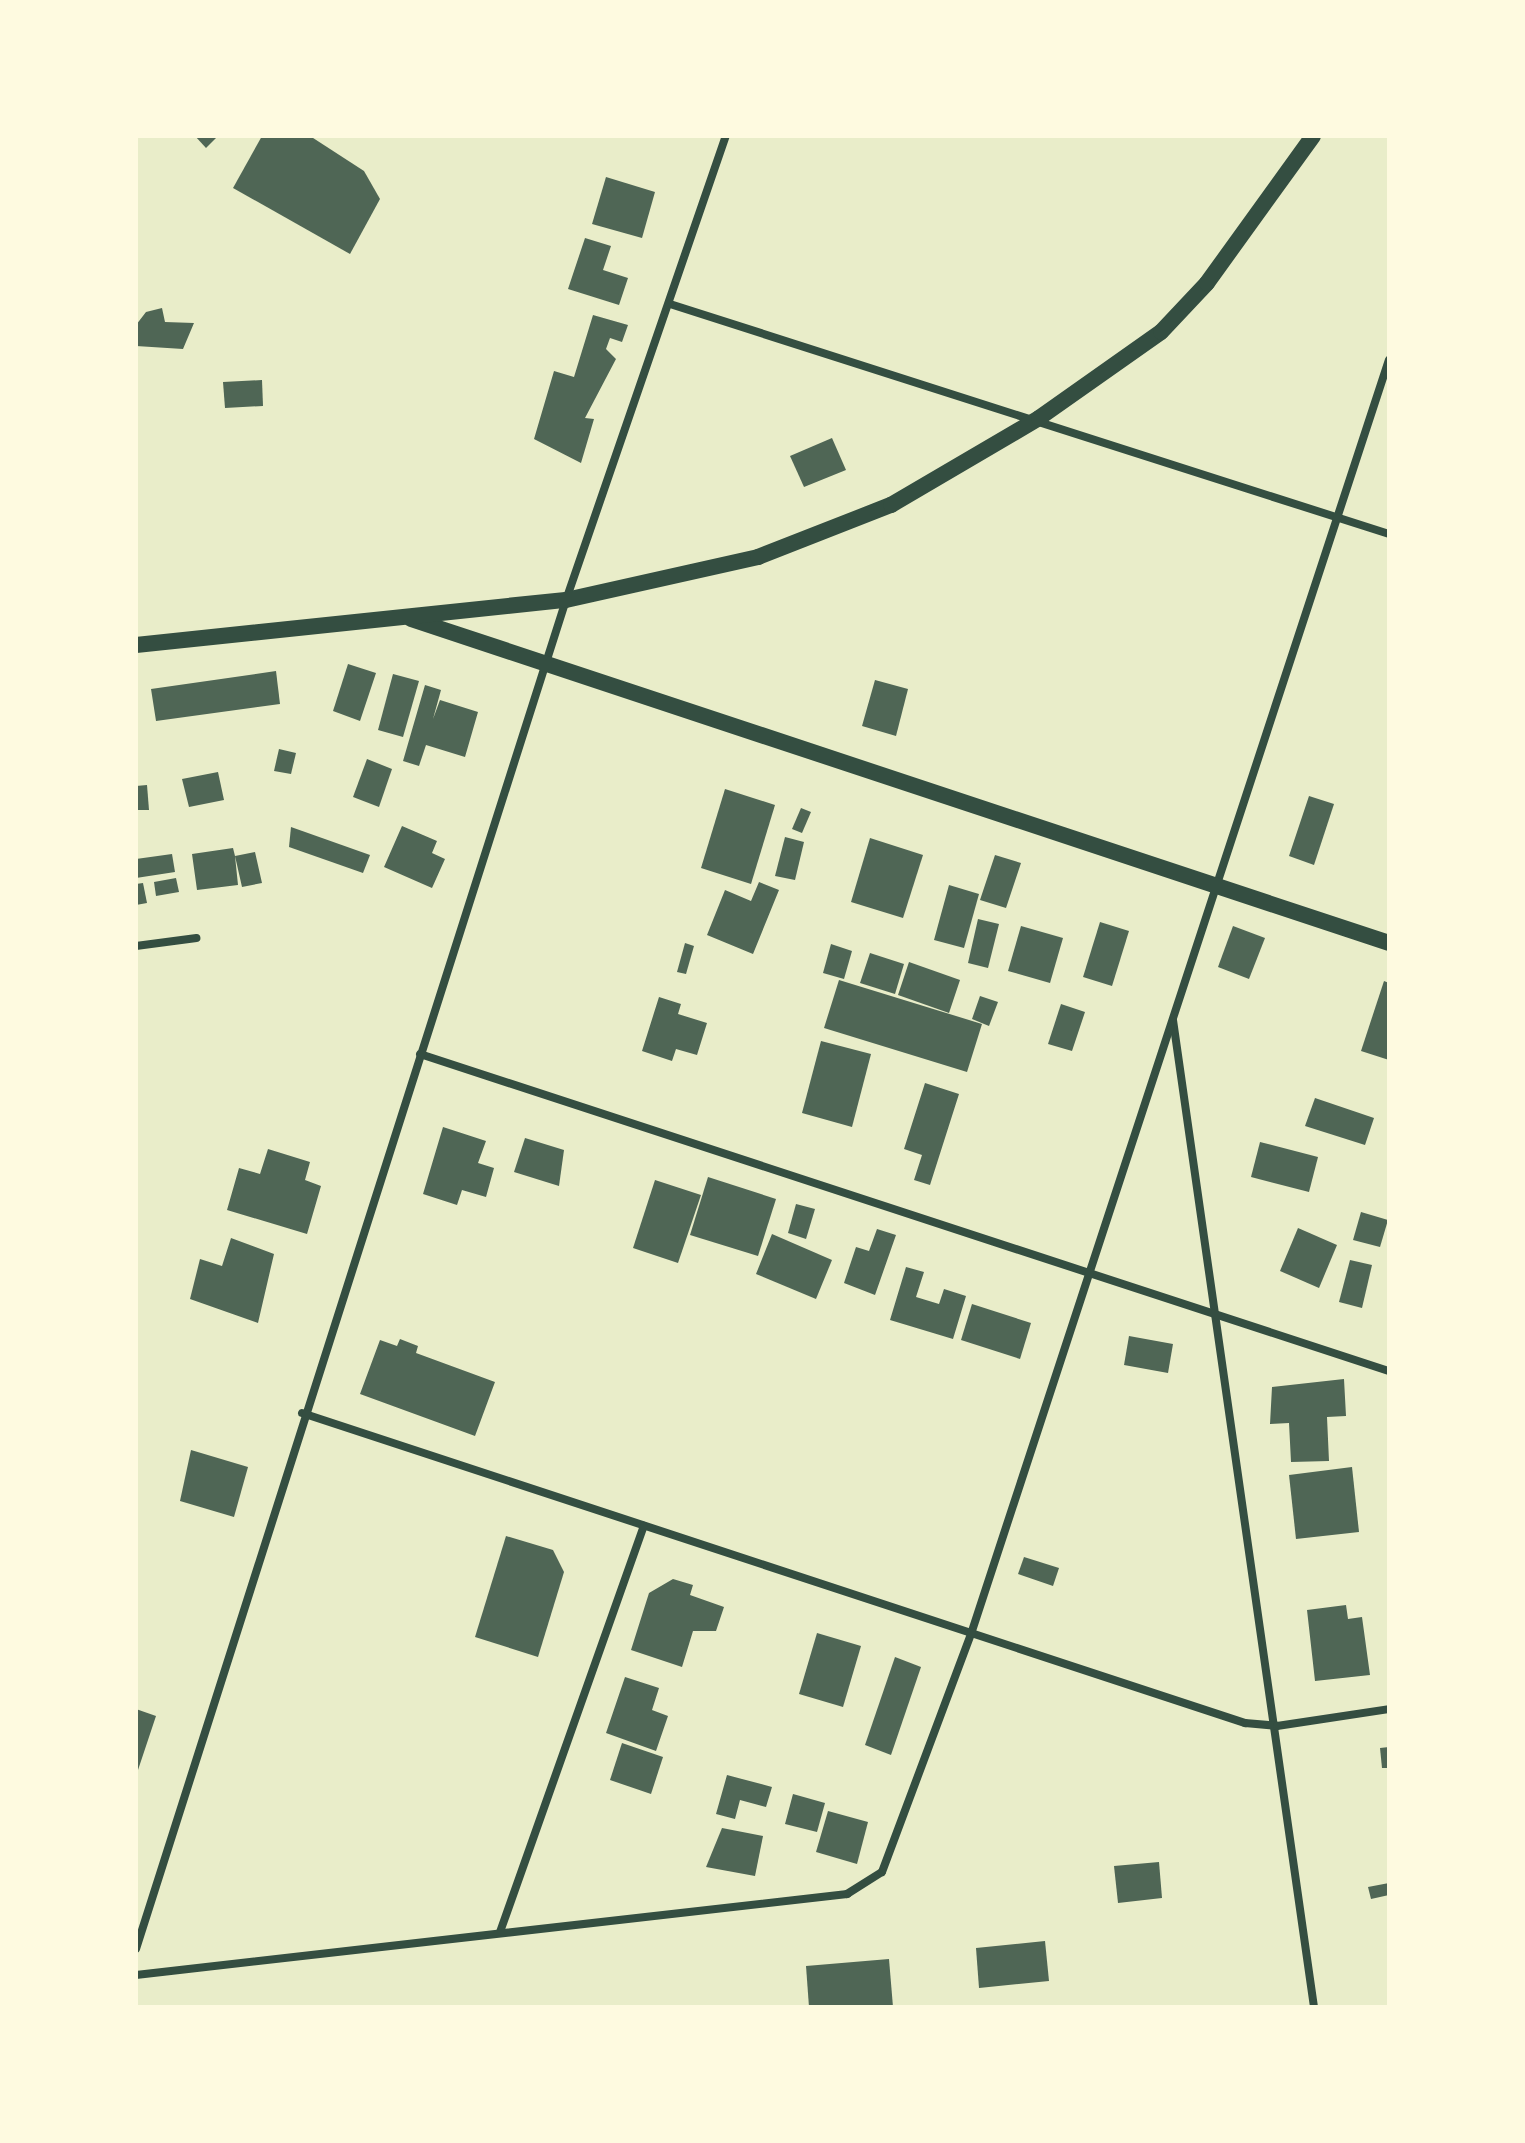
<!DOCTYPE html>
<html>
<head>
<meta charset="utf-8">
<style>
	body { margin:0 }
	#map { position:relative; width:1525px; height:2143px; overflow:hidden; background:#e9edc9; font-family:"Libre Baskerville",serif }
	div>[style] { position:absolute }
	.building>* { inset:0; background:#4f6655 }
	.minor>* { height:8px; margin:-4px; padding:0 4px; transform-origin:4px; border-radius:4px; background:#344e41 }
	.secondary>* { height:16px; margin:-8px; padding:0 8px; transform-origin:8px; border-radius:8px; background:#344e41 }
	span { translate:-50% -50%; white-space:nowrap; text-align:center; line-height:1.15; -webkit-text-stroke:8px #fefae0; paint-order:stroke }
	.frame { position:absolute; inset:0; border:138px solid #fefae0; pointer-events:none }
</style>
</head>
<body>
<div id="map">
	<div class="building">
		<i style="clip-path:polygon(195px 136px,218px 136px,206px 148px)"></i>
		<i style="clip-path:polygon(262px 136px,310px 136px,364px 171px,380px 199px,350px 254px,233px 188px)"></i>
		<i style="clip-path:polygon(606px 177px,655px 192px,642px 238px,592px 224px)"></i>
		<i style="clip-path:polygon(585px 238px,611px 246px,603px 270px,628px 278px,619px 305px,568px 289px)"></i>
		<i style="clip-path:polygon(162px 308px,165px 322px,194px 323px,183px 349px,136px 346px,136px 325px,146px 312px)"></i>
		<i style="clip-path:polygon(593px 315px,628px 325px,622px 342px,610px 338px,606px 349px,616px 359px,585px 418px,594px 419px,581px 463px,534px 439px,554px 371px,574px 377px)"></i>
		<i style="clip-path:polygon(262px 380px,263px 406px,225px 408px,223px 382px)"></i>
		<i style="clip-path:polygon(832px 438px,846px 470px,804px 487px,790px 456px)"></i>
		<i style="clip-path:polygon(348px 664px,376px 673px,360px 721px,333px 711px)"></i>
		<i style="clip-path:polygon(276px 671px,280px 704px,156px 721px,151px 689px)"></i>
		<i style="clip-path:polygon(393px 674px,419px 681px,403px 737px,378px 730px)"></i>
		<i style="clip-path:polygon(875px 680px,908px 689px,896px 736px,862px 726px)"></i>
		<i style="clip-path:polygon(425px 685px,441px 690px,433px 719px,440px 700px,478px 712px,465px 757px,426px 745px,419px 766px,403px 761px)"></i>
		<i style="clip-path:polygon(279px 749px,296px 753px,291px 774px,274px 771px)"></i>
		<i style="clip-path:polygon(367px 759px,392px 769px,379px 807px,353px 797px)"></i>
		<i style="clip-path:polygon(218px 772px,224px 800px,189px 807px,182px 779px)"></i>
		<i style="clip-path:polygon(147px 785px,149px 810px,136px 810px,136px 786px)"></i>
		<i style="clip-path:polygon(725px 789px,775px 805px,751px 884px,701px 868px)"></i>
		<i style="clip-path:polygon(1309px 796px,1334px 804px,1314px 865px,1289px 856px)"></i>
		<i style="clip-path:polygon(801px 808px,811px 812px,802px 833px,792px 829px)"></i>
		<i style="clip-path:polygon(402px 826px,437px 841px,432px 853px,445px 859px,432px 888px,384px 867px)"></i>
		<i style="clip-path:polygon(291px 827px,370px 855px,363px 873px,289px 847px)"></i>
		<i style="clip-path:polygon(785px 837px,804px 842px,795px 880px,775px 876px)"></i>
		<i style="clip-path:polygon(870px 838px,923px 855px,903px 918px,851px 902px)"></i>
		<i style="clip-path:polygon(233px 848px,235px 856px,255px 852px,262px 883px,242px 887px,235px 856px,238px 885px,197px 890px,192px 854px)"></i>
		<i style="clip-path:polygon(172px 854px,175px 872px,136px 878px,136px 859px)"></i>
		<i style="clip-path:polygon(995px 855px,1021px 863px,1006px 908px,980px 900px)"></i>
		<i style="clip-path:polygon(176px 878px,179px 892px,156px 896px,154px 882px)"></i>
		<i style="clip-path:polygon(759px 882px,779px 890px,753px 954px,707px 935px,725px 890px,751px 901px)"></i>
		<i style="clip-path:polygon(143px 883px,147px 903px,136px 905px,136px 884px)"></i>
		<i style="clip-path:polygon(949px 885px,979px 894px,964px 948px,934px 940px)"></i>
		<i style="clip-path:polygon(978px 919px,999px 924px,988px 968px,968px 963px)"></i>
		<i style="clip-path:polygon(1100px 922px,1129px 931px,1112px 986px,1083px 977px)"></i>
		<i style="clip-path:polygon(1021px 926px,1063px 938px,1050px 983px,1008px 971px)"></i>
		<i style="clip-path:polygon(1233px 926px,1265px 938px,1249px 979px,1218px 967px)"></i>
		<i style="clip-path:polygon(685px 943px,694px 946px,686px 974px,677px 972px)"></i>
		<i style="clip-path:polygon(831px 944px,852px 951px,844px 979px,823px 973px)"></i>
		<i style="clip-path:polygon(870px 953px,904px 964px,895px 994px,860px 983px)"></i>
		<i style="clip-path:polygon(909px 962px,960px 980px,949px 1013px,898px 995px)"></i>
		<i style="clip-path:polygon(839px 980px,982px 1024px,967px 1072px,824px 1028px)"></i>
		<i style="clip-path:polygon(1384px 981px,1389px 983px,1389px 1060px,1361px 1051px)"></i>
		<i style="clip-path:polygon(980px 996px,998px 1002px,989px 1026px,972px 1019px)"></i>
		<i style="clip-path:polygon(659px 997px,681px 1004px,678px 1014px,707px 1023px,697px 1055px,676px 1049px,672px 1061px,642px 1051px)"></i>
		<i style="clip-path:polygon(1061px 1004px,1085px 1012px,1072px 1051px,1048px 1044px)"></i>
		<i style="clip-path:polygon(821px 1041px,871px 1054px,852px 1127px,802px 1113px)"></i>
		<i style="clip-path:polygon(925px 1083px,959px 1094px,930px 1185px,914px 1180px,922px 1155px,904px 1149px)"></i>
		<i style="clip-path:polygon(1315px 1098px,1374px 1118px,1365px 1145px,1305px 1126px)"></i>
		<i style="clip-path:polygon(443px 1127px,486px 1141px,478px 1163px,494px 1168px,486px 1197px,462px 1190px,457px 1205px,423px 1194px)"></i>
		<i style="clip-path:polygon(525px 1138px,564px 1150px,559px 1186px,514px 1172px)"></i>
		<i style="clip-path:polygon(1260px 1142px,1318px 1157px,1309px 1192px,1251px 1177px)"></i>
		<i style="clip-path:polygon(268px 1149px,310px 1162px,305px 1180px,321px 1186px,307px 1234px,227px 1210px,239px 1168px,260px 1174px)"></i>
		<i style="clip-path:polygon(708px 1177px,776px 1199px,758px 1256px,690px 1235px)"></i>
		<i style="clip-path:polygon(655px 1180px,701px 1195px,678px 1263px,633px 1248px)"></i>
		<i style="clip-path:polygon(796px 1204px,815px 1209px,806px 1239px,788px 1233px)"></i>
		<i style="clip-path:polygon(1361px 1212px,1388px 1220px,1380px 1247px,1353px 1240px)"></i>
		<i style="clip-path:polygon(1298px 1228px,1337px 1245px,1319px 1288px,1280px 1271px)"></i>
		<i style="clip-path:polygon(877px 1229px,896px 1235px,875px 1295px,844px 1283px,856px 1247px,869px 1251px)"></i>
		<i style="clip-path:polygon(772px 1234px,832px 1260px,816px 1299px,756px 1274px)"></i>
		<i style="clip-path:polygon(231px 1238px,274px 1254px,258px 1323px,190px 1299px,200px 1259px,222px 1266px)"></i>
		<i style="clip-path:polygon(1350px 1260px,1372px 1265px,1362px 1308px,1339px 1302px)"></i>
		<i style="clip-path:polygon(906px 1267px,924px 1272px,916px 1297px,939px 1304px,944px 1289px,966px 1296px,953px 1339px,890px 1320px)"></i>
		<i style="clip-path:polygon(972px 1304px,1031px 1323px,1020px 1359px,961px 1340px)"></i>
		<i style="clip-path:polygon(1129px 1336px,1173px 1344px,1168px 1373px,1124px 1365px)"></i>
		<i style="clip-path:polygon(400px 1339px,418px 1346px,416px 1353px,495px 1382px,475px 1436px,360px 1394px,380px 1340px,397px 1346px)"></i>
		<i style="clip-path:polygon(1344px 1379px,1346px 1416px,1327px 1417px,1329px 1461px,1291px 1462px,1289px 1423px,1270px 1424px,1272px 1387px)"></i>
		<i style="clip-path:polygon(191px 1450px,248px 1467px,234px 1517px,180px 1501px)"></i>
		<i style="clip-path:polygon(1352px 1467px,1359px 1532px,1296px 1539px,1289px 1475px)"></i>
		<i style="clip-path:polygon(506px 1536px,553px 1550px,564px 1572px,538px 1657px,475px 1637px)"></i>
		<i style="clip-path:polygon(1024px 1557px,1059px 1568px,1053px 1586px,1018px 1574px)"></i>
		<i style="clip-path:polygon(673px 1579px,693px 1585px,690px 1595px,724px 1607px,716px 1631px,693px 1631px,682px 1667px,631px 1650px,649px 1593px)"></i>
		<i style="clip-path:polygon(1346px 1605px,1348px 1619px,1362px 1617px,1370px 1675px,1315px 1681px,1307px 1610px)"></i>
		<i style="clip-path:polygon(817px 1633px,861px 1646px,843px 1707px,799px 1694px)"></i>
		<i style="clip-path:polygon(895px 1657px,921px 1667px,891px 1755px,865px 1745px)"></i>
		<i style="clip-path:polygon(625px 1677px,659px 1688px,652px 1710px,668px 1716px,656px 1751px,606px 1733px)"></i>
		<i style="clip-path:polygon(136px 1709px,156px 1716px,137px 1773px,136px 1773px)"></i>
		<i style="clip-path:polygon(622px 1743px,663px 1757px,651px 1794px,610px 1780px)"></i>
		<i style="clip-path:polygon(1389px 1747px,1389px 1768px,1382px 1768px,1380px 1748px)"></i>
		<i style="clip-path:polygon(727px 1775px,772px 1787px,766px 1807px,740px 1800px,735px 1819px,716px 1814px)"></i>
		<i style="clip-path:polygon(793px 1794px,825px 1803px,817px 1832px,785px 1824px)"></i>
		<i style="clip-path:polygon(828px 1811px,868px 1822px,857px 1864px,816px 1852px)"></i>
		<i style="clip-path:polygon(722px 1828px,763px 1836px,755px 1876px,706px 1867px)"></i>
		<i style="clip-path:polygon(1159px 1862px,1162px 1898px,1118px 1903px,1114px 1866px)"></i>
		<i style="clip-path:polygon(1389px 1883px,1389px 1895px,1371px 1899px,1368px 1887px)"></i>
		<i style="clip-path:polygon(1045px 1941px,1049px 1981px,979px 1988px,976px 1948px)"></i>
		<i style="clip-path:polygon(889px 1959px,893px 2007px,809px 2007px,806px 1966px)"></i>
	</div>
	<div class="minor">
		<i style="left:670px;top:304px;width:755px;rotate:17.74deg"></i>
		<i style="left:136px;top:946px;width:61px;rotate:-7.6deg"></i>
		<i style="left:1173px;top:1020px;width:997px;rotate:81.87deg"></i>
		<i style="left:420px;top:1054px;width:1020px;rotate:18.12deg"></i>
		<i style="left:302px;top:1413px;width:993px;rotate:18.2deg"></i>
		<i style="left:1245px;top:1723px;width:32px;rotate:5deg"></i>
		<i style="left:1277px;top:1726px;width:113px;rotate:-8.6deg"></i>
		<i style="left:500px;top:1932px;width:431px;rotate:-70.5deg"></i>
		<i style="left:136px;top:1949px;width:1416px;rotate:-72.32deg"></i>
		<i style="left:566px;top:600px;width:491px;rotate:-71deg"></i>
		<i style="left:136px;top:1975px;width:716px;rotate:-6.5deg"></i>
		<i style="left:847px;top:1894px;width:41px;rotate:-32.2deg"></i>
		<i style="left:882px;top:1872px;width:254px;rotate:-69.5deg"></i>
		<i style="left:971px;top:1634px;width:1341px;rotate:-71.84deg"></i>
	</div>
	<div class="secondary">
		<i style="left:411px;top:619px;width:1030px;rotate:18.33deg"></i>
		<i style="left:136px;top:645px;width:432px;rotate:-6deg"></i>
		<i style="left:566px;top:600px;width:197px;rotate:-12.6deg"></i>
		<i style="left:758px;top:557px;width:143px;rotate:-21.4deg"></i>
		<i style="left:891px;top:505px;width:172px;rotate:-30.4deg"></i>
		<i style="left:1039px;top:418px;width:149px;rotate:-35.2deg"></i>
		<i style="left:1161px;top:332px;width:67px;rotate:-46.8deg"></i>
		<i style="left:1207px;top:283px;width:181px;rotate:-54.2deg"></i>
	</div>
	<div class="frame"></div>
</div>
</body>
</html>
